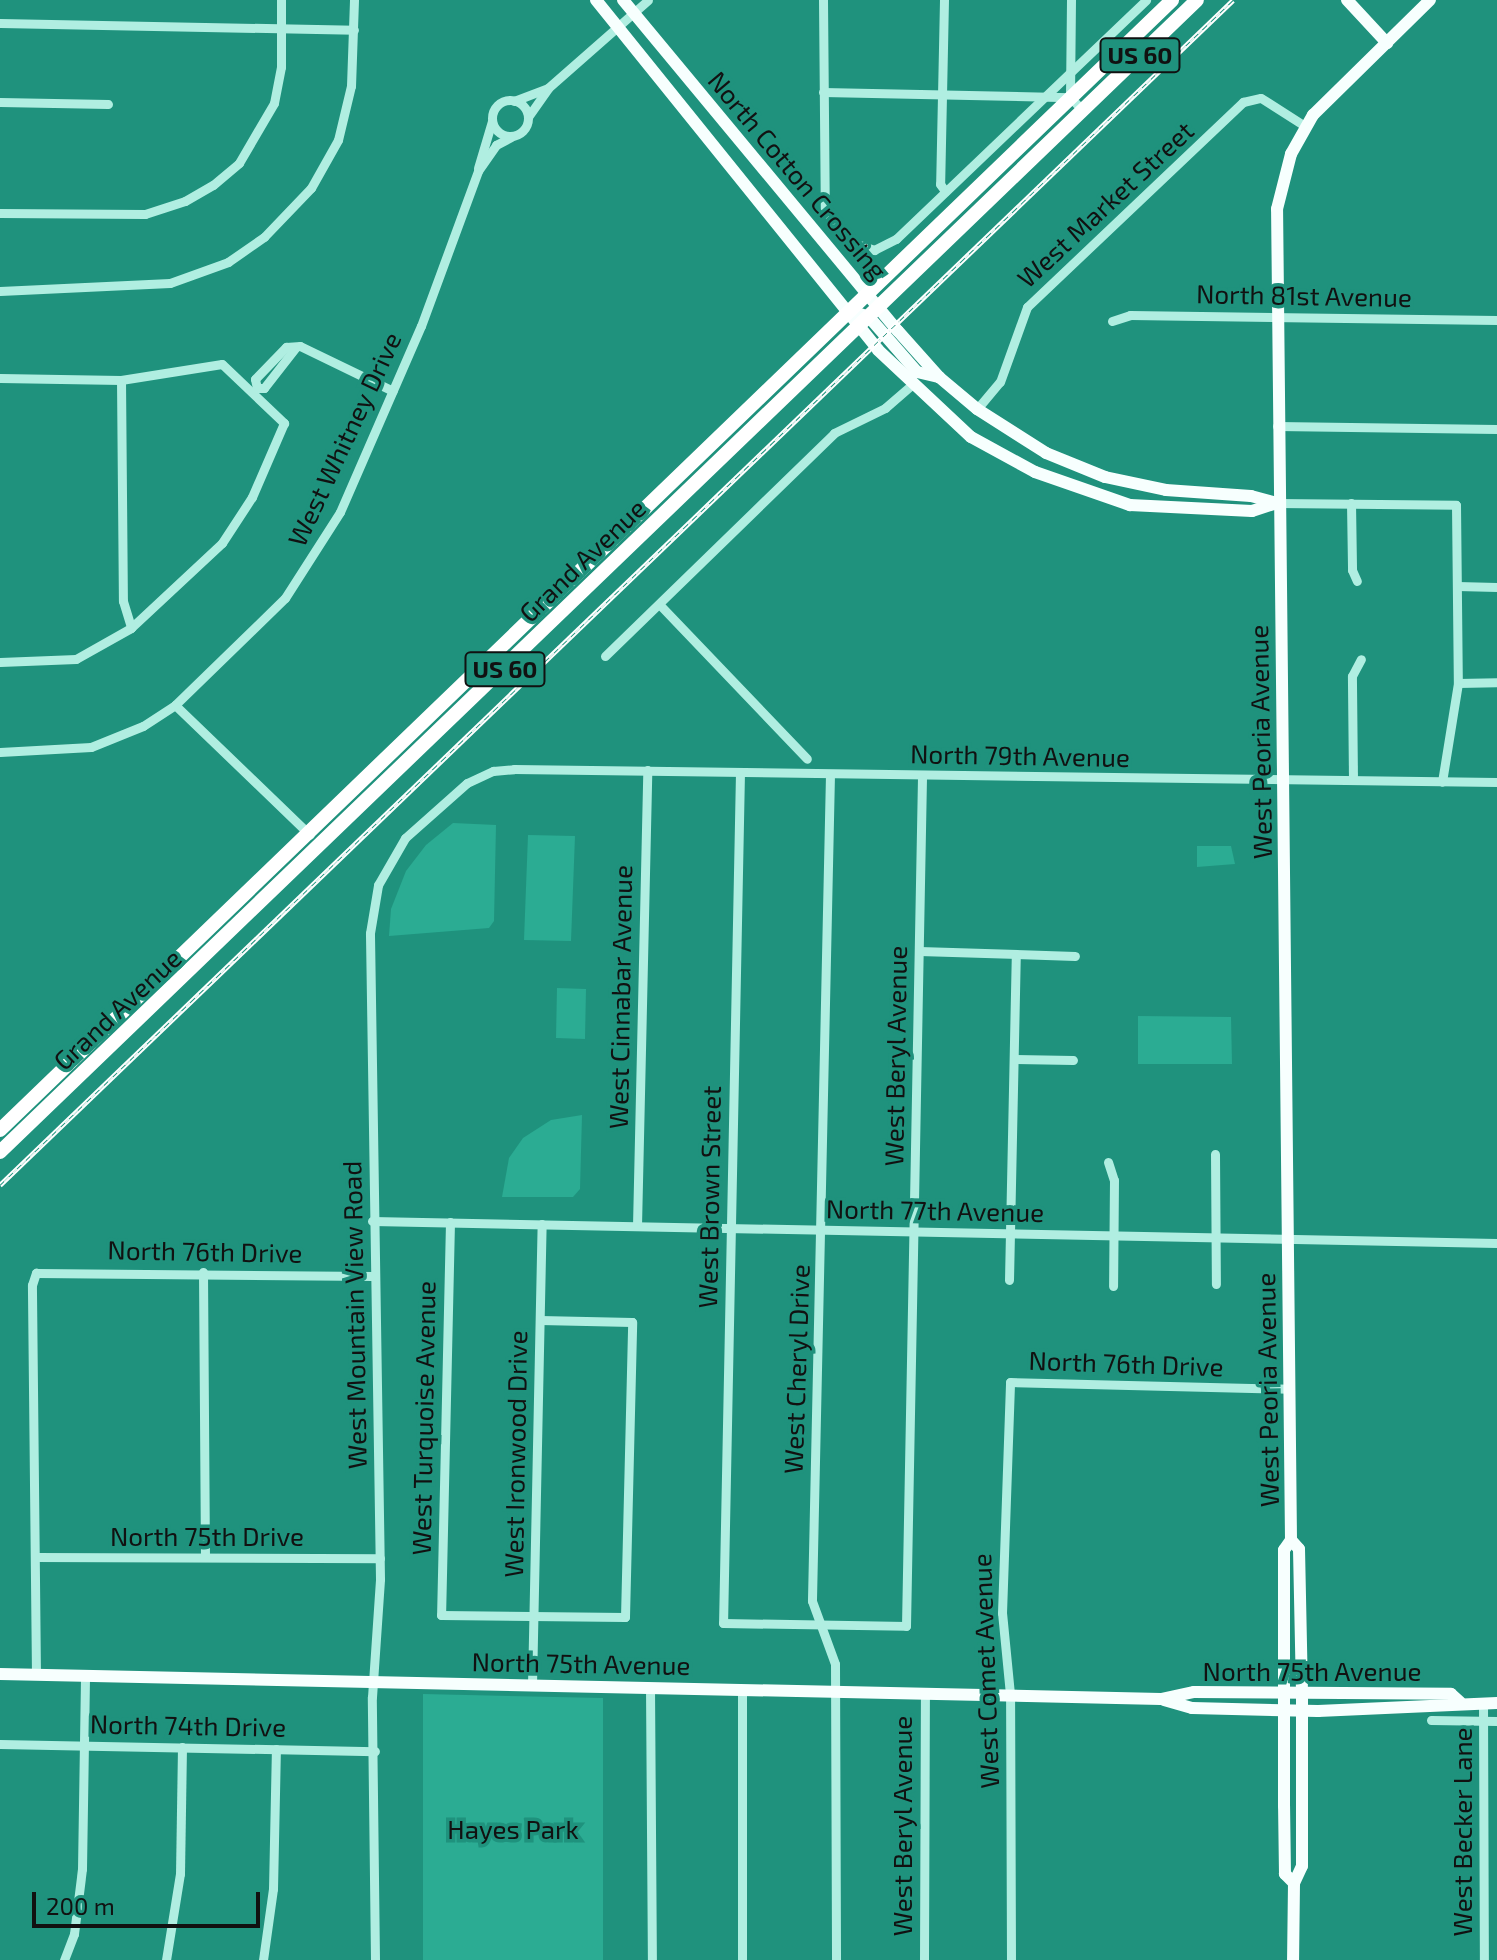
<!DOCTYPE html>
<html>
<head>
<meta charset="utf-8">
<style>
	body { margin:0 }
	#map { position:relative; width:1497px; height:1960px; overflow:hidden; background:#1f927d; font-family:"Exo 2",sans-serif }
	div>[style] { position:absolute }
	.green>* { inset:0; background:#2bac93 }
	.minor>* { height:9px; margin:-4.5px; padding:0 4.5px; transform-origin:4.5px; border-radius:4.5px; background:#b0eee1 }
	.minor>.ring { margin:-4.5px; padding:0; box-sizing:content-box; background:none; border:9px solid #b0eee1; border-radius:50% }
	.major>* { height:12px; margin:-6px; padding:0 6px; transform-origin:6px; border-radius:6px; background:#f7fffe }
	.highway>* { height:14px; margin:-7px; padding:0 7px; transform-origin:7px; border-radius:7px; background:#fff }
	.rail>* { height:5px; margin-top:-2.5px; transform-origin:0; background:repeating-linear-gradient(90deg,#1f927d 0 6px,#fff 0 12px); box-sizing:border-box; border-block:2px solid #fff }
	span { translate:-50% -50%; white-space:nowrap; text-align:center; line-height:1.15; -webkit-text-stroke:7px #1f927d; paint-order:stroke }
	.shield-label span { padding:2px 6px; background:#1f927d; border:2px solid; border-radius:6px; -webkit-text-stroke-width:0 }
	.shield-label { font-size:24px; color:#111; font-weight:700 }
	.street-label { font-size:26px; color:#111 }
	.park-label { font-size:26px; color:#111 }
	.scale { position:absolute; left:32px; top:1892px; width:228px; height:36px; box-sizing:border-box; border:4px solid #111; border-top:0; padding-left:10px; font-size:24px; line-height:28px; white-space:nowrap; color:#111; -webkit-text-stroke:6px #1f927d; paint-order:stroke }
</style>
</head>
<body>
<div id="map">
	<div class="green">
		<i style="clip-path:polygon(453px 823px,496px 825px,494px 921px,489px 928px,389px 936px,391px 909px,406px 871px,426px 845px)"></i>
		<i style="clip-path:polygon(528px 835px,575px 836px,571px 941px,524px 940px)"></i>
		<i style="clip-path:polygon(1197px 846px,1231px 846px,1235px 864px,1197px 867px)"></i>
		<i style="clip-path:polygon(557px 988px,586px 989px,585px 1039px,556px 1038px)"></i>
		<i style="clip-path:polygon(1138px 1016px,1231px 1017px,1232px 1064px,1138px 1064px)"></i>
		<i style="clip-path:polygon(582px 1115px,580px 1189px,573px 1197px,502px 1197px,509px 1158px,523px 1138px,551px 1120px)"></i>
		<i style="clip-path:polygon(423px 1694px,603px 1698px,603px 1960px,423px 1960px)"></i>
	</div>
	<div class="minor">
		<i style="left:823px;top:0;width:210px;rotate:89.5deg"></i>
		<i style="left:825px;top:210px;width:39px;rotate:53deg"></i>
		<i style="left:848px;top:241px;width:28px;rotate:19deg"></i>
		<i style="left:874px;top:250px;width:25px;rotate:-27deg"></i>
		<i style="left:896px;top:239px;width:346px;rotate:-43.7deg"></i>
		<i style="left:944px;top:0;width:184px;rotate:91.2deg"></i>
		<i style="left:940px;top:184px;width:9px;rotate:54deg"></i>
		<i style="left:1071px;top:0;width:97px;rotate:90.6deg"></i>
		<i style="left:1070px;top:97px;width:18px;rotate:47deg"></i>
		<i style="left:0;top:23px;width:354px;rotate:1.1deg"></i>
		<i style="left:823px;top:92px;width:247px;rotate:1.2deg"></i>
		<i class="ring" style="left:492px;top:100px;width:27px;height:27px"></i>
		<i style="left:514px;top:101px;width:36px;rotate:-21deg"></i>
		<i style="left:548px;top:88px;width:133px;rotate:-41.3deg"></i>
		<i style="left:0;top:102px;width:108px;rotate:1.1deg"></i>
		<i style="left:528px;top:117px;width:35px;rotate:-55deg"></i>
		<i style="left:478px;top:168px;width:49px;rotate:-73.4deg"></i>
		<i style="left:0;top:213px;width:145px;rotate:0.4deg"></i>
		<i style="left:145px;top:214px;width:42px;rotate:-18deg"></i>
		<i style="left:185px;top:201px;width:32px;rotate:-30deg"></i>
		<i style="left:213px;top:185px;width:34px;rotate:-40deg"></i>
		<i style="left:239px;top:163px;width:69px;rotate:-59.7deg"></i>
		<i style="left:274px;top:103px;width:37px;rotate:-79deg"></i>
		<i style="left:281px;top:67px;width:67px;rotate:-90deg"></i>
		<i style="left:0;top:291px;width:170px;rotate:-2.7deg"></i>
		<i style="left:170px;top:283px;width:62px;rotate:-19.9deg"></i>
		<i style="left:228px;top:262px;width:44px;rotate:-34.8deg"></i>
		<i style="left:264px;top:237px;width:68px;rotate:-46.2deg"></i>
		<i style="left:311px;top:188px;width:55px;rotate:-60.6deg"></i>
		<i style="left:338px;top:140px;width:56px;rotate:-76.5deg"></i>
		<i style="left:351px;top:86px;width:86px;rotate:-88deg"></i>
		<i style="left:1112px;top:321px;width:19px;rotate:-18deg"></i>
		<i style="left:1130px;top:315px;width:367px;rotate:0.8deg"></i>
		<i style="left:296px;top:347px;width:52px;rotate:128deg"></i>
		<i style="left:264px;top:388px;width:7px;rotate:180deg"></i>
		<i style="left:257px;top:388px;width:9px;rotate:-103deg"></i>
		<i style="left:255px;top:379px;width:45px;rotate:-45.9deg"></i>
		<i style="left:286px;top:347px;width:14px;rotate:-4deg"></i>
		<i style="left:300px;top:346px;width:103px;rotate:25.8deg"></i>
		<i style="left:0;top:378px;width:121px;rotate:0.9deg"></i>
		<i style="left:121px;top:380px;width:102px;rotate:-9deg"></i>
		<i style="left:222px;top:364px;width:86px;rotate:43.6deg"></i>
		<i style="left:284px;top:423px;width:81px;rotate:113.4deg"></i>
		<i style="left:252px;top:497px;width:55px;rotate:123.1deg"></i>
		<i style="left:222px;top:543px;width:125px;rotate:137deg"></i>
		<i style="left:131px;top:628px;width:63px;rotate:150.6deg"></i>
		<i style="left:76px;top:659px;width:76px;rotate:177.7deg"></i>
		<i style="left:121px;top:380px;width:221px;rotate:89.5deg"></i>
		<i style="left:123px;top:601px;width:28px;rotate:73deg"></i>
		<i style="left:977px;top:409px;width:35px;rotate:-50deg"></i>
		<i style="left:1000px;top:382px;width:80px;rotate:-70.2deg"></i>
		<i style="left:1027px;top:307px;width:298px;rotate:-43.5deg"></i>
		<i style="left:1243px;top:102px;width:18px;rotate:-13deg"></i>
		<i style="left:1261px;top:98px;width:52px;rotate:32.5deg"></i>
		<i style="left:1277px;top:426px;width:220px;rotate:0.8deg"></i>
		<i style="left:1277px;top:503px;width:179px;rotate:0.6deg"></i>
		<i style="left:1456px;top:505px;width:178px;rotate:89.4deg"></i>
		<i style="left:1458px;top:683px;width:100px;rotate:99.2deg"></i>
		<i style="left:1351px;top:503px;width:67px;rotate:89.1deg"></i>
		<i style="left:1352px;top:570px;width:12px;rotate:66deg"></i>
		<i style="left:1457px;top:586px;width:40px;rotate:1.4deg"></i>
		<i style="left:659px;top:604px;width:214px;rotate:46.3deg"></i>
		<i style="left:605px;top:656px;width:320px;rotate:-44.2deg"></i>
		<i style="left:834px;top:433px;width:57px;rotate:-26.1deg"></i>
		<i style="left:885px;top:408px;width:35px;rotate:-41deg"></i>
		<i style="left:1458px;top:683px;width:39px;rotate:-1deg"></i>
		<i style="left:175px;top:705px;width:187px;rotate:43.9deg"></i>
		<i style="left:0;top:752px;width:91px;rotate:-3.1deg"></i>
		<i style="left:91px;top:747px;width:56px;rotate:-22deg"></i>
		<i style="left:143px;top:726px;width:38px;rotate:-33deg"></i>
		<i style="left:175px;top:705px;width:153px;rotate:-44.2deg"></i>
		<i style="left:285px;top:598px;width:102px;rotate:-57.4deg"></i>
		<i style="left:340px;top:512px;width:203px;rotate:-66.5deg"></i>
		<i style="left:421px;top:326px;width:165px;rotate:-69.8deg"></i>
		<i style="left:478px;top:171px;width:32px;rotate:-55deg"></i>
		<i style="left:496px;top:145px;width:17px;rotate:-28deg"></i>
		<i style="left:740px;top:772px;width:851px;rotate:91.14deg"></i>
		<i style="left:723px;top:1623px;width:183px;rotate:0.9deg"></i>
		<i style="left:906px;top:1626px;width:850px;rotate:-88.92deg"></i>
		<i style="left:830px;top:774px;width:827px;rotate:91.25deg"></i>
		<i style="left:812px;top:1601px;width:67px;rotate:69.9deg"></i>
		<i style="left:835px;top:1664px;width:296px;rotate:89.8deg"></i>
		<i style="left:1353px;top:780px;width:104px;rotate:-90.6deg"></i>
		<i style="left:1352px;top:676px;width:19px;rotate:-62deg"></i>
		<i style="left:919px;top:951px;width:156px;rotate:1.8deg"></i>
		<i style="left:1014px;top:1059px;width:59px;rotate:1deg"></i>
		<i style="left:1215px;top:1154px;width:130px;rotate:89.6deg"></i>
		<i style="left:1108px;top:1162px;width:19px;rotate:72deg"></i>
		<i style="left:1114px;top:1180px;width:106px;rotate:90.5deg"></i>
		<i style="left:372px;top:1221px;width:1125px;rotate:1.12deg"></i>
		<i style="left:450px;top:1222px;width:393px;rotate:91.3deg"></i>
		<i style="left:441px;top:1615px;width:184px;rotate:0.6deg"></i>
		<i style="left:625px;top:1617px;width:295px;rotate:-88.6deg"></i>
		<i style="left:632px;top:1322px;width:92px;rotate:-178.8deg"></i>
		<i style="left:637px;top:1226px;width:456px;rotate:-88.7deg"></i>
		<i style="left:203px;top:1272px;width:285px;rotate:89.6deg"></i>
		<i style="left:1009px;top:1280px;width:326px;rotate:-88.8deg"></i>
		<i style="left:35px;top:1557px;width:345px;rotate:0.2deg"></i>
		<i style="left:36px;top:1675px;width:390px;rotate:-90.6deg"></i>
		<i style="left:32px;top:1285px;width:13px;rotate:-72deg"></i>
		<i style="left:36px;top:1273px;width:337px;rotate:0.5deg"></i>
		<i style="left:532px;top:1685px;width:461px;rotate:-88.8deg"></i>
		<i style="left:650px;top:1687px;width:273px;rotate:89.6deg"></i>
		<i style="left:742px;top:1689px;width:271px;rotate:90deg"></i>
		<i style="left:1483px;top:1703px;width:257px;rotate:89.8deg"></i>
		<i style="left:1431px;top:1720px;width:66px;rotate:0.9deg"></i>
		<i style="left:0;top:1744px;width:375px;rotate:1.1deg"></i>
		<i style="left:64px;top:1960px;width:28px;rotate:-69deg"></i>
		<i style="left:74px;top:1934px;width:65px;rotate:-83deg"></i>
		<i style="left:82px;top:1869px;width:194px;rotate:-89.1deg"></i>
		<i style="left:166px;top:1960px;width:87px;rotate:-80.8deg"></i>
		<i style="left:180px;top:1874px;width:127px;rotate:-89.1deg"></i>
		<i style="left:263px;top:1960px;width:72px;rotate:-82deg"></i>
		<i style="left:273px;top:1889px;width:140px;rotate:-88.8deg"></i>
		<i style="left:375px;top:1960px;width:263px;rotate:-90.7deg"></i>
		<i style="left:372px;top:1697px;width:118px;rotate:-86.1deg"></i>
		<i style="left:380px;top:1579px;width:646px;rotate:-90.89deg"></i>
		<i style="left:370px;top:933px;width:49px;rotate:-80.5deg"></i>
		<i style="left:378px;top:885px;width:54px;rotate:-60.1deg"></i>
		<i style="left:405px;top:838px;width:83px;rotate:-41.6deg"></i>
		<i style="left:467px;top:783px;width:29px;rotate:-25deg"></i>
		<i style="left:493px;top:771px;width:21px;rotate:-5deg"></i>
		<i style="left:514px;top:769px;width:983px;rotate:0.76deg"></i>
		<i style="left:924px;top:1960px;width:267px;rotate:-89.8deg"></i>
		<i style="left:1011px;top:1960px;width:266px;rotate:-90.2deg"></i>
		<i style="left:1010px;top:1694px;width:81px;rotate:-95.6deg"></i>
		<i style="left:1002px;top:1613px;width:231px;rotate:-88deg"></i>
		<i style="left:1010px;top:1382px;width:279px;rotate:1.4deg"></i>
	</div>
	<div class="major">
		<i style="left:596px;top:0;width:449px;rotate:51.1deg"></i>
		<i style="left:878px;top:350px;width:127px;rotate:43.1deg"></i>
		<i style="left:971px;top:437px;width:73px;rotate:28.7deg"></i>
		<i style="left:1035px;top:472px;width:101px;rotate:19.2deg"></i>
		<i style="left:1130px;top:505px;width:122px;rotate:2.8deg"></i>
		<i style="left:1252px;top:511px;width:26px;rotate:-18deg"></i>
		<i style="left:623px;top:0;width:430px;rotate:50.3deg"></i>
		<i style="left:898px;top:331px;width:62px;rotate:48.3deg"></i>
		<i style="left:939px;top:377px;width:50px;rotate:40.1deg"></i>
		<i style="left:977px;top:409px;width:82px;rotate:32.5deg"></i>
		<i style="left:1046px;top:453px;width:64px;rotate:22.1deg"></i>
		<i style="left:1105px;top:477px;width:62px;rotate:12deg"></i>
		<i style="left:1166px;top:490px;width:85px;rotate:4deg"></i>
		<i style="left:1251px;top:496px;width:27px;rotate:15deg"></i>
		<i style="left:1347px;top:0;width:59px;rotate:47.1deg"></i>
		<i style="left:860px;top:314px;width:9px;rotate:18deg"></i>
		<i style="left:869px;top:317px;width:73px;rotate:48.9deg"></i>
		<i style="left:917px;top:372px;width:23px;rotate:13deg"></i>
		<i style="left:1291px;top:1540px;width:12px;rotate:48deg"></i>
		<i style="left:1299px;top:1549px;width:143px;rotate:88.8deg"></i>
		<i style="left:1302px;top:1692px;width:174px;rotate:90deg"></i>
		<i style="left:1302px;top:1866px;width:19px;rotate:115deg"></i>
		<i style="left:1294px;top:1883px;width:77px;rotate:90.7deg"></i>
		<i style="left:0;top:1674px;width:1161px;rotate:1.23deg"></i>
		<i style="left:1161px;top:1699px;width:34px;rotate:-12deg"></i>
		<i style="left:1194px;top:1692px;width:257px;rotate:0.4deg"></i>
		<i style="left:1451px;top:1694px;width:12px;rotate:42deg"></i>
		<i style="left:1164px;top:1700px;width:29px;rotate:16deg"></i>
		<i style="left:1192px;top:1708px;width:126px;rotate:1.4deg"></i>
		<i style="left:1318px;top:1711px;width:179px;rotate:-2.6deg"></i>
		<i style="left:1294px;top:1883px;width:13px;rotate:-135deg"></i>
		<i style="left:1285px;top:1874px;width:68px;rotate:-90.8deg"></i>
		<i style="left:1284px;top:1806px;width:256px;rotate:-90deg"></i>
		<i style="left:1284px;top:1550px;width:12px;rotate:-55deg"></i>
		<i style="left:1291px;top:1540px;width:1331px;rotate:-90.6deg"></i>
		<i style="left:1277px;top:209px;width:57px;rotate:-75.7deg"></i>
		<i style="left:1291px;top:154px;width:45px;rotate:-60.6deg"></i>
		<i style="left:1313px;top:115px;width:164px;rotate:-44.5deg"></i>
	</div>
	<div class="highway">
		<i style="left:0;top:1130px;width:1628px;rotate:-43.95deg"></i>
		<i style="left:0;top:1152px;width:1661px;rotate:-43.9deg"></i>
	</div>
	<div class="rail">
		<i style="left:0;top:1185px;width:1710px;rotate:-43.86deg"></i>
	</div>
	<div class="shield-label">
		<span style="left:1140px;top:55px">US 60</span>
		<span style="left:505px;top:669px">US 60</span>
	</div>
	<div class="street-label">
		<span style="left:798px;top:175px;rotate:50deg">North Cotton Crossing</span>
		<span style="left:1105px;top:204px;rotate:-43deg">West Market Street</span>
		<span style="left:1304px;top:295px;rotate:1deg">North 81st Avenue</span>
		<span style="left:344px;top:439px;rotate:-65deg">West Whitney Drive</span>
		<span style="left:582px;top:560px;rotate:-44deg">Grand Avenue</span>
		<span style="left:1260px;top:742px;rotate:-91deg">West Peoria Avenue</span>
		<span style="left:1020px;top:755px;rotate:1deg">North 79th Avenue</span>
		<span style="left:620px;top:997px;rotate:-89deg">West Cinnabar Avenue</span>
		<span style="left:117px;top:1009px;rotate:-43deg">Grand Avenue</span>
		<span style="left:895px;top:1056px;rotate:-89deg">West Beryl Avenue</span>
		<span style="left:709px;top:1197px;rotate:-89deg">West Brown Street</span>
		<span style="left:935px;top:1210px;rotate:1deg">North 77th Avenue</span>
		<span style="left:205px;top:1251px;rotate:1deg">North 76th Drive</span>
		<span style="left:354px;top:1315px;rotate:-91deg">West Mountain View Road</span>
		<span style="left:1126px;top:1363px;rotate:2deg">North 76th Drive</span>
		<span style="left:796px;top:1369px;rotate:-88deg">West Cheryl Drive</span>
		<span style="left:1267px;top:1390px;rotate:-91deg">West Peoria Avenue</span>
		<span style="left:423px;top:1418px;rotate:-89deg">West Turquoise Avenue</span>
		<span style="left:515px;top:1454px;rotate:-89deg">West Ironwood Drive</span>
		<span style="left:207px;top:1536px">North 75th Drive</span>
		<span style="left:581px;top:1663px;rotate:1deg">North 75th Avenue</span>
		<span style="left:985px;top:1671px;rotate:-92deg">West Comet Avenue</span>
		<span style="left:1312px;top:1671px">North 75th Avenue</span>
		<span style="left:188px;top:1725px;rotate:1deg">North 74th Drive</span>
		<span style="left:902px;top:1826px;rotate:-90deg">West Beryl Avenue</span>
		<span style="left:1462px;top:1832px;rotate:-90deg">West Becker Lane</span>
	</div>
	<div class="park-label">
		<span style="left:513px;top:1829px">Hayes Park</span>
	</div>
	<div class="scale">200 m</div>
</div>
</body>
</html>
